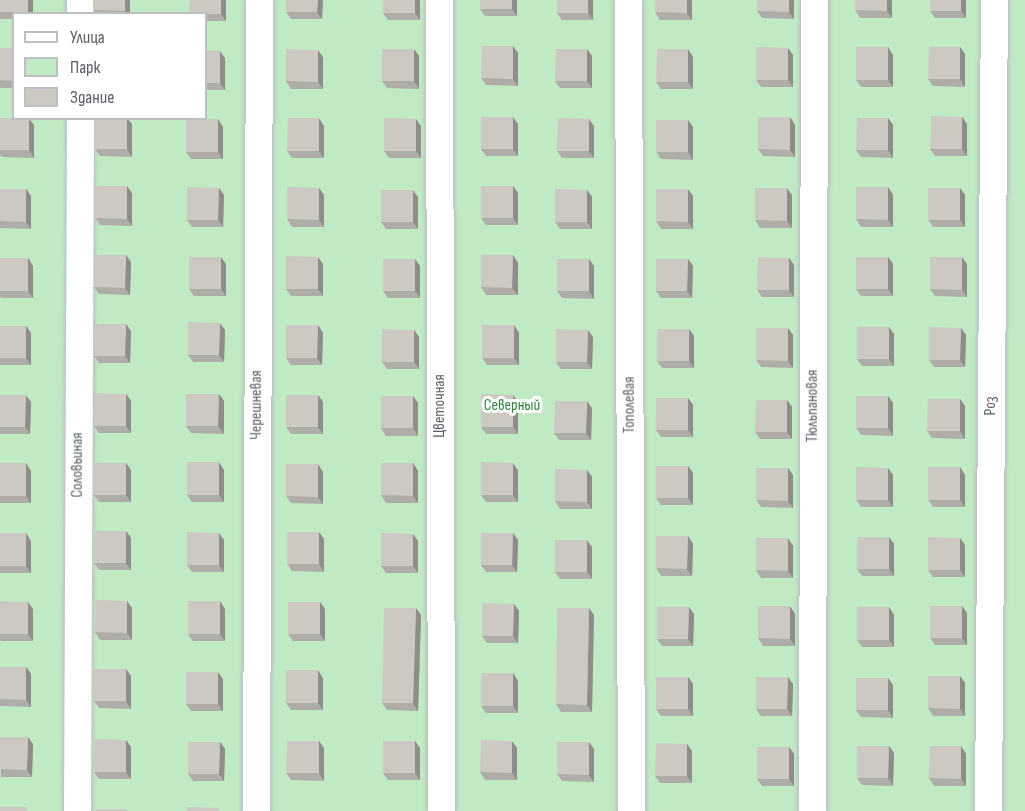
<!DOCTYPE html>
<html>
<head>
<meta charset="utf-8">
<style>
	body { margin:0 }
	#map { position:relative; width:1025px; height:811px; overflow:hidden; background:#f1efe5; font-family:"Sofia Sans Condensed",sans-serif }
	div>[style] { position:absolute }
	.green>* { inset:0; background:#c0eac4 }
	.roads { filter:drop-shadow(0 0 2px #babdc2) drop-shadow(0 0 2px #babdc2) }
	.street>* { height:27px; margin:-13.5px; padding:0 13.5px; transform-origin:13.5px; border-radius:13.5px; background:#fff }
	.wall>* { inset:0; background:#afada7 }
	.shaded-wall>* { inset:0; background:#8f8d88 }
	.building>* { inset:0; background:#ccc9c2 }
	span { translate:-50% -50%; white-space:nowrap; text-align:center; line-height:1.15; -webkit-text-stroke:6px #fff; paint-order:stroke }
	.street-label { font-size:16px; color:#5d6067 }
	.park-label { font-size:16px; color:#2e853a }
	.legend { position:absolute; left:12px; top:12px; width:195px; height:108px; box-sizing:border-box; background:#fff; border:2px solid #bebfc2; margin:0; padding:8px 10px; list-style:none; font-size:18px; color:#5d6067 }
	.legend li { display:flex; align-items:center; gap:12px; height:30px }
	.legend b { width:30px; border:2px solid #bebfc2 }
</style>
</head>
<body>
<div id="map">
	<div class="green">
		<i style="clip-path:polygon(evenodd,0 0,1025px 0,1025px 811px,0 811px,0 0,14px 14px,206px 14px,206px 118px,14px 118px,14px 14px)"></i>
	</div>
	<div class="roads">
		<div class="street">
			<i style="left:439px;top:0;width:811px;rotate:89.86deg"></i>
			<i style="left:628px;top:0;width:811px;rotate:89.79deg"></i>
			<i style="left:80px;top:14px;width:14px;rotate:-90deg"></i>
			<i style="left:77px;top:811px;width:693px;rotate:-89.75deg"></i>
			<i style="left:256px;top:811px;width:811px;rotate:-89.79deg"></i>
			<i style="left:812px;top:811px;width:811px;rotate:-89.86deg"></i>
			<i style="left:988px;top:811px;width:811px;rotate:-89.58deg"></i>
		</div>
	</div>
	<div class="wall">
		<i style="clip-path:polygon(0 0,33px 0,33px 14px,14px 14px,14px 19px,1px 19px,0 18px)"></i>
		<i style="clip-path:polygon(130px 0,130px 14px,95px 14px,93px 10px)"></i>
		<i style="clip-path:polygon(226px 0,226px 21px,206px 21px,206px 14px)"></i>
		<i style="clip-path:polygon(286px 0,323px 0,322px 19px,291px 19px,286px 12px)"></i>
		<i style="clip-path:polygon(420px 0,420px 20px,388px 20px,383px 13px)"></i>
		<i style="clip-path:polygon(480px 0,517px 0,517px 16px,485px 16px,480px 9px)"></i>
		<i style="clip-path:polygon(593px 0,593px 20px,562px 20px,557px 13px)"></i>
		<i style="clip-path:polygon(655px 0,692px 0,692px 20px,660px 20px,655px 12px)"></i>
		<i style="clip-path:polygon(757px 0,794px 0,794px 19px,762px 18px,757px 11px)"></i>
		<i style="clip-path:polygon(892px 0,892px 18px,860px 18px,855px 10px)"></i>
		<i style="clip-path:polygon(930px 0,966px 0,966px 18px,935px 18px,930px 11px)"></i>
		<i style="clip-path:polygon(888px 47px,893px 55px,893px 87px,861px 87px,856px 80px)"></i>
		<i style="clip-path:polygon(960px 47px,965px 54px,965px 87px,933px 86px,928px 79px)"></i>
		<i style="clip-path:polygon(0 48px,14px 48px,14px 88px,0 88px)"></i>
		<i style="clip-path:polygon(788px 48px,793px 55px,793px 87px,761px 87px,756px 80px)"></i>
		<i style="clip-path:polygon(587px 49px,592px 56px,592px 88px,560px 88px,555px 81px)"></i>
		<i style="clip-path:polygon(688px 49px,693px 57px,693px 89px,661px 89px,656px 82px)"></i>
		<i style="clip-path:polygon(206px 50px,225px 58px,225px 90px,206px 90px)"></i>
		<i style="clip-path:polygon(518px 53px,518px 86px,486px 85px,481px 78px)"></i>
		<i style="clip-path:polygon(419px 56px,419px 89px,387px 88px,382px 81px)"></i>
		<i style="clip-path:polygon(323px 57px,323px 89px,291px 89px,286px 81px)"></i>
		<i style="clip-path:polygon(790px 117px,795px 125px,795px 157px,763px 156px,758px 149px)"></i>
		<i style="clip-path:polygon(962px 117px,967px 124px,967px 156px,935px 156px,930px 149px)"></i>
		<i style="clip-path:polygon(0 118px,34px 125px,34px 158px,2px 157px,0 155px)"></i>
		<i style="clip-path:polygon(888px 118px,893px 125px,893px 158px,861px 157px,856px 150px)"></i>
		<i style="clip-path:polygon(688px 120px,693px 127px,693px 160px,661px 159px,656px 152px)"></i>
		<i style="clip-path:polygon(132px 124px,132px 157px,100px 156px,95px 149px)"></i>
		<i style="clip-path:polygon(518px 124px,518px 156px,486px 156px,481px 149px)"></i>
		<i style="clip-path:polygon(324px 126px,324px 158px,292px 158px,287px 151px)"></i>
		<i style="clip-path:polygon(421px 126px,421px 158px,389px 158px,384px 151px)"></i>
		<i style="clip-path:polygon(594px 126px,594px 158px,562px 158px,557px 151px)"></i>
		<i style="clip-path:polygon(223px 127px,223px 159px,191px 159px,186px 152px)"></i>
		<i style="clip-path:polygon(513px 186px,518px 193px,518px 225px,486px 225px,481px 218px)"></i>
		<i style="clip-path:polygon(888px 187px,893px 195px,893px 227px,861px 227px,856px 219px)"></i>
		<i style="clip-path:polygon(219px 188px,224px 195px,223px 227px,192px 227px,187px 220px)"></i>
		<i style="clip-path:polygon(319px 188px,324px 195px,324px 227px,292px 227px,287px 219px)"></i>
		<i style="clip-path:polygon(787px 188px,792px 195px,792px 228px,760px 228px,755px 220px)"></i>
		<i style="clip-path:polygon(960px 188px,965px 195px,965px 227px,933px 227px,928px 220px)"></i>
		<i style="clip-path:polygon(0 189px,26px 189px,31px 196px,31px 229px,0 228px)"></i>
		<i style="clip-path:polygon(587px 190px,592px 197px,592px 229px,560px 229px,555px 222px)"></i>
		<i style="clip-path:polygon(132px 193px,132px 226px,100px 225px,95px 218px)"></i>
		<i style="clip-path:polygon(693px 196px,693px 229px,661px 229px,656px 221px)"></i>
		<i style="clip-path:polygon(418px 197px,418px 229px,386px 229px,381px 222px)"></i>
		<i style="clip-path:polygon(513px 255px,518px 263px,518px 295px,486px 295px,481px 287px)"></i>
		<i style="clip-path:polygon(888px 257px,893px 264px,893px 296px,861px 296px,856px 289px)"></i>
		<i style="clip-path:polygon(962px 257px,967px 264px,967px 297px,935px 296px,930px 289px)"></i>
		<i style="clip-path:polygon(0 258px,28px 258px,33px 266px,33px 298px,1px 298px,0 296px)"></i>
		<i style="clip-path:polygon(789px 258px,794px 265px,794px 297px,762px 297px,757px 290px)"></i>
		<i style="clip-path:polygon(415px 259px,420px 266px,420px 298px,388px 298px,383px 291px)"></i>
		<i style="clip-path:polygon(688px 259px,693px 266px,692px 298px,661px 298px,656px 291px)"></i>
		<i style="clip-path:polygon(131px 262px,130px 295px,99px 294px,94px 287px)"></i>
		<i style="clip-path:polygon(226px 264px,226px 296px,194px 296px,189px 289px)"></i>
		<i style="clip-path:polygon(323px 264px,323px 296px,291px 296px,286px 289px)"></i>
		<i style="clip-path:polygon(594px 266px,594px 299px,562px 298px,557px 291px)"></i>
		<i style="clip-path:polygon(318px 325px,323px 333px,322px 365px,291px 365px,286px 358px)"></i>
		<i style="clip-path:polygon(514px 325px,519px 333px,519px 365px,487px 365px,482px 358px)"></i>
		<i style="clip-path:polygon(0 326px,26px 326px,31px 333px,31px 365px,0 365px)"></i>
		<i style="clip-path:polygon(889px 327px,894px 334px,894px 366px,862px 366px,857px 359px)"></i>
		<i style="clip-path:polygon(788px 328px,793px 335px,793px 368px,761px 367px,756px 360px)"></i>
		<i style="clip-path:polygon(961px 328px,966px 335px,965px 367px,934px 367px,929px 360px)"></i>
		<i style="clip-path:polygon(689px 329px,694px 336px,694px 368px,662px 368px,657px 361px)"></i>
		<i style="clip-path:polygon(225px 330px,224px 362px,193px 362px,188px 355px)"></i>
		<i style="clip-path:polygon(414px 330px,419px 337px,419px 369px,387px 369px,382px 362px)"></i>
		<i style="clip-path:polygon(588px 330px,593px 337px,592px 369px,561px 369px,556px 362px)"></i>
		<i style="clip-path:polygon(131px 331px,130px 363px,99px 363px,94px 356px)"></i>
		<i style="clip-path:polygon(126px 394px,131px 401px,131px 433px,99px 433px,94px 426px)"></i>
		<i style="clip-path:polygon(219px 394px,224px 401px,224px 434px,191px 433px,186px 426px)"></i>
		<i style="clip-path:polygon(0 395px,31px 402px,30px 434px,0 434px)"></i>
		<i style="clip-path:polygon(513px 395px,518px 402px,518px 434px,486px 434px,481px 427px)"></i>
		<i style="clip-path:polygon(413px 396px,418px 403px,418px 436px,386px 436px,381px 428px)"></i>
		<i style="clip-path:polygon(888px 396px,893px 403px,893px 436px,861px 435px,856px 428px)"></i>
		<i style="clip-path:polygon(688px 398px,693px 405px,693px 437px,661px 437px,656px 430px)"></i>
		<i style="clip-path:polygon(960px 399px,965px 406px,965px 439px,932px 438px,927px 431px)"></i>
		<i style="clip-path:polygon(787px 400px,792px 407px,792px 439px,760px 439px,755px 432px)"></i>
		<i style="clip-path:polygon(323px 402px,323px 434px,291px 434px,286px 427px)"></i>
		<i style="clip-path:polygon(592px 408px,591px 440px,559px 440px,554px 433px)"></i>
		<i style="clip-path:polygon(0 463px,31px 471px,31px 503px,0 503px)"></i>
		<i style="clip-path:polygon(413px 463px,418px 471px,418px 503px,386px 503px,381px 495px)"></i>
		<i style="clip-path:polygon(688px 466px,693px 473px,693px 505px,661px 505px,656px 498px)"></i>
		<i style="clip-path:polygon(960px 467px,965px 475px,965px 507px,933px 507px,928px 500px)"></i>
		<i style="clip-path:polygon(788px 468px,793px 475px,793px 508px,761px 507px,756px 500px)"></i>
		<i style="clip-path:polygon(888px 468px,893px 475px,893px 507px,861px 507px,856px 500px)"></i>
		<i style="clip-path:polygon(131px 470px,131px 502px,99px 502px,94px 495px)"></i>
		<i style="clip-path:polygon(224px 470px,224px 502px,192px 502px,187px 495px)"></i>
		<i style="clip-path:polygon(518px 470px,518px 502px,486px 502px,481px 495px)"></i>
		<i style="clip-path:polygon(587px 470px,592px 477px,592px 509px,560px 509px,555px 501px)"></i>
		<i style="clip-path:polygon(323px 472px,323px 504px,291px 503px,286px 496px)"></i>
		<i style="clip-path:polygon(319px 532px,324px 539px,324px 572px,292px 571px,287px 564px)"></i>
		<i style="clip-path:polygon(0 533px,31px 541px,31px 573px,0 573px)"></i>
		<i style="clip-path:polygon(513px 533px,518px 540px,517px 572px,486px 572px,481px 565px)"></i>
		<i style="clip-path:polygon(413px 534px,418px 541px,418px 573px,386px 573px,381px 566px)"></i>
		<i style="clip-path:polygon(688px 536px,693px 544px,692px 576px,661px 576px,656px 568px)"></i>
		<i style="clip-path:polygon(889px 537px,894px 544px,894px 576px,862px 576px,857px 569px)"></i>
		<i style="clip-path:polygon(131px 538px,131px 570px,99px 570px,94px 563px)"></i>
		<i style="clip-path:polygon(788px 538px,793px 546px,793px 578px,761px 578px,756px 570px)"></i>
		<i style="clip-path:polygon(960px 538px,965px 545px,965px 577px,933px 577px,928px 570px)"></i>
		<i style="clip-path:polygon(224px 540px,224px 572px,192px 572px,187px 565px)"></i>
		<i style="clip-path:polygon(587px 540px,592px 547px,592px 579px,560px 579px,555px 572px)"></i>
		<i style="clip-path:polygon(0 601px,33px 609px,33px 641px,1px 641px,0 640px)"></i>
		<i style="clip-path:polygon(127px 601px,132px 608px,132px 640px,100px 640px,95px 632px)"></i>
		<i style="clip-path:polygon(320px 602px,325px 609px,325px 641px,293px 641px,288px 634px)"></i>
		<i style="clip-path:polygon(514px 604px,519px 611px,518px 643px,487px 643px,482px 636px)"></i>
		<i style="clip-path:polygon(790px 606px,795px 614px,795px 646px,763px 646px,758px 638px)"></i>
		<i style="clip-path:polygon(962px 606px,967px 613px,967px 645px,935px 645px,930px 638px)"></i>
		<i style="clip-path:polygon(689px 607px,694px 614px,693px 646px,662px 646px,657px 639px)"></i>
		<i style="clip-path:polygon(889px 607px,894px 615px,894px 647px,862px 647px,857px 640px)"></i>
		<i style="clip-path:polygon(416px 608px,421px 615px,418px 711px,387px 710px,382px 703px)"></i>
		<i style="clip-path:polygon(589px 608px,594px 615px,592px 712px,561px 712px,556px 704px)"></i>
		<i style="clip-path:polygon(225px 609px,225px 641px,193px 641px,188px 634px)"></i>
		<i style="clip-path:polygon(0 667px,26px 667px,31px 674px,31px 707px,0 706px)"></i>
		<i style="clip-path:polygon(126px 669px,131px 676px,131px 709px,99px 708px,94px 701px)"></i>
		<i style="clip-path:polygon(513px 673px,518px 681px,518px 713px,486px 713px,481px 706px)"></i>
		<i style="clip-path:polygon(960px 676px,965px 683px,965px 716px,933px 716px,928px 708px)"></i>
		<i style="clip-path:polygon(688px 677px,693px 684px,693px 716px,661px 716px,656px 709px)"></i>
		<i style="clip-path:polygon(788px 677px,793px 684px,792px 716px,761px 716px,756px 709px)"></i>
		<i style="clip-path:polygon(323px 678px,323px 710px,291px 710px,286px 703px)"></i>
		<i style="clip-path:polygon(888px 678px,893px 685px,893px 718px,861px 717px,856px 710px)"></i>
		<i style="clip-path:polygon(223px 679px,223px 711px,191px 711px,186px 704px)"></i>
		<i style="clip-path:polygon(0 737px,33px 744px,32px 777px,1px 777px)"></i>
		<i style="clip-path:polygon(126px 740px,131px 747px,131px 779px,99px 779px,94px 772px)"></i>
		<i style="clip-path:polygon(319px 741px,324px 748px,324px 781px,291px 780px,286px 773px)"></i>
		<i style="clip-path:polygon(415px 741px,420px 748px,420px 780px,388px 780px,383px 773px)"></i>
		<i style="clip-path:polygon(220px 742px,225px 749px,224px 781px,193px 781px,188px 774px)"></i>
		<i style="clip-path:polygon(589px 742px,594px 749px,594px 782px,562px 781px,557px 774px)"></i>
		<i style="clip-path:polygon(687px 744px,692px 751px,692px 783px,660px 783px,655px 776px)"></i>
		<i style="clip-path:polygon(889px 746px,894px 753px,893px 786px,862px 785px,857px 778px)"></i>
		<i style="clip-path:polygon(961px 746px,966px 754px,966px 786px,934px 786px,929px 778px)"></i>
		<i style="clip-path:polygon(789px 747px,794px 754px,794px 786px,762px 786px,757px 779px)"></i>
		<i style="clip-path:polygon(517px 748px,517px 780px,485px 780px,480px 772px)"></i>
	</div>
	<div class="shaded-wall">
		<i style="clip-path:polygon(28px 0,33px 0,33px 14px,29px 14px,28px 12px)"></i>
		<i style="clip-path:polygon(125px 0,130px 0,130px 14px,127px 14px,125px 11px)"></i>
		<i style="clip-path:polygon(221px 0,226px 0,226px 21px,221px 14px)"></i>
		<i style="clip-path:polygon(318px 0,323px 0,322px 19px,317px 12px)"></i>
		<i style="clip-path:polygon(415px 0,420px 0,420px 20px,415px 13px)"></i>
		<i style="clip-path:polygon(512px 0,517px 0,517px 16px,512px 9px)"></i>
		<i style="clip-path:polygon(588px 0,593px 0,593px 20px,588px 13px)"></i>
		<i style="clip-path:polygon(687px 0,692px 0,692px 20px,687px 13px)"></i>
		<i style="clip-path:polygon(789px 0,794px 0,794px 19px,789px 12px)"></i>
		<i style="clip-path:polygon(887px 0,892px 0,892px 18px,887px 11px)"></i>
		<i style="clip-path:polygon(961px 0,966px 0,966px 18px,961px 11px)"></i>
		<i style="clip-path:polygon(513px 46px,518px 53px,518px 86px,513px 79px)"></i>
		<i style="clip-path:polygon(888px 47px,893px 55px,893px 87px,888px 80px)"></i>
		<i style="clip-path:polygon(960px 47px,965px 54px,965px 87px,960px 79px)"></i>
		<i style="clip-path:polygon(788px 48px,793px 55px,793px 87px,788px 80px)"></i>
		<i style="clip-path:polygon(414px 49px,419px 56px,419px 89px,414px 81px)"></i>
		<i style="clip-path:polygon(587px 49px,592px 56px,592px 88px,587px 81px)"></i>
		<i style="clip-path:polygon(688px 49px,693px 57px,693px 89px,688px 82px)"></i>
		<i style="clip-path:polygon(318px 50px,323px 57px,323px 89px,318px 82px)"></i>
		<i style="clip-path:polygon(220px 51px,225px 58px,225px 90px,220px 83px)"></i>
		<i style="clip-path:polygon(513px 117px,518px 124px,518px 156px,513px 149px)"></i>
		<i style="clip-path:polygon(790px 117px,795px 125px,795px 157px,790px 150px)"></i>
		<i style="clip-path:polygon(962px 117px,967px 124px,967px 156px,962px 149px)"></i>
		<i style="clip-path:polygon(29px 118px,34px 125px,34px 158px,29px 150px)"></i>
		<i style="clip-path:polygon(127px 118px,132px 124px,132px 157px,127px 149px)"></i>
		<i style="clip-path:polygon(319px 118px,324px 126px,324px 158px,319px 151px)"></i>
		<i style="clip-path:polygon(888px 118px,893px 125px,893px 158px,888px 150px)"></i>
		<i style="clip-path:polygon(218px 119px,223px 127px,223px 159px,218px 152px)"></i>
		<i style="clip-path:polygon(416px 119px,421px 126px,421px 158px,416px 151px)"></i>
		<i style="clip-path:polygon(589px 119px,594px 126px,594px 158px,589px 151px)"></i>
		<i style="clip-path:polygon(688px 120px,693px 127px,693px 160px,688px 152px)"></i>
		<i style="clip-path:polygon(127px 186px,132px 193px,132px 226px,127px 219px)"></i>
		<i style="clip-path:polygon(513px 186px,518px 193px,518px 225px,513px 218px)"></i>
		<i style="clip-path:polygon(888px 187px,893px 195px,893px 227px,888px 220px)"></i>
		<i style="clip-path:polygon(219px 188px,224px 195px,223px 227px,218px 220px)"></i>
		<i style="clip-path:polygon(319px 188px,324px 195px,324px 227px,319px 220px)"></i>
		<i style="clip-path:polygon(787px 188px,792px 195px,792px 228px,787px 221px)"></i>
		<i style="clip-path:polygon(960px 188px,965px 195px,965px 227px,960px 220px)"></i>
		<i style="clip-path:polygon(26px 189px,31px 196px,31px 229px,26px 222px)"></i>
		<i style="clip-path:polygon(688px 189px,693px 196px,693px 229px,688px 222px)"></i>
		<i style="clip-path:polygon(413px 190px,418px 197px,418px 229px,413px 222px)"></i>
		<i style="clip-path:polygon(587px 190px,592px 197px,592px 229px,587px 222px)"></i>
		<i style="clip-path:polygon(126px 255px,131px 262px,130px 295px,125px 288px)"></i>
		<i style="clip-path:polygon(513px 255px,518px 263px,518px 295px,512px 288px)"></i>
		<i style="clip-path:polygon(221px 257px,226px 264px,226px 296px,221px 289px)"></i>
		<i style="clip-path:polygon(318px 257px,323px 264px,323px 296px,318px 289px)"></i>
		<i style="clip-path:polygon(888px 257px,893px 264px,893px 296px,888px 289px)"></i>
		<i style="clip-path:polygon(962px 257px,967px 264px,967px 297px,962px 290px)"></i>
		<i style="clip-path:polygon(28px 258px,33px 266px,33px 298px,28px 291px)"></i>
		<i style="clip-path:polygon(789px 258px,794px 265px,794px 297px,789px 290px)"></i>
		<i style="clip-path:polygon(415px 259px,420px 266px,420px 298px,415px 291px)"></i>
		<i style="clip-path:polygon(589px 259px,594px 266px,594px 299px,589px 291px)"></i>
		<i style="clip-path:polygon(688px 259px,693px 266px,692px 298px,687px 291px)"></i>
		<i style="clip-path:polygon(220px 323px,225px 330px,224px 362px,219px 355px)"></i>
		<i style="clip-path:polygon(126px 324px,131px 331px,130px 363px,125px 356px)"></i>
		<i style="clip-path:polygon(318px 325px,323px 333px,322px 365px,317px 358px)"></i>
		<i style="clip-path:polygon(514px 325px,519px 333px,519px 365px,514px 358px)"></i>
		<i style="clip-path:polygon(26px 326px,31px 333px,31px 365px,26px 358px)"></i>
		<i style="clip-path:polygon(889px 327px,894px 334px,894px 366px,889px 359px)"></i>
		<i style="clip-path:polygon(788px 328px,793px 335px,793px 368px,788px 361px)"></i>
		<i style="clip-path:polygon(961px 328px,966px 335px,965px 367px,960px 360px)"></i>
		<i style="clip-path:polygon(689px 329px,694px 336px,694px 368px,689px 361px)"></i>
		<i style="clip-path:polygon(414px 330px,419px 337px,419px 369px,414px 362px)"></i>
		<i style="clip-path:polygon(588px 330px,593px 337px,592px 369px,587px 362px)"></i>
		<i style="clip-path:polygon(126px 394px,131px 401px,131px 433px,126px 426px)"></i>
		<i style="clip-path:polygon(219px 394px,224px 401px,224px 434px,218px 426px)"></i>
		<i style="clip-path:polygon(26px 395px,31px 402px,30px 434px,25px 427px)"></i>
		<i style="clip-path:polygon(318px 395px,323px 402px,323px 434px,318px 427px)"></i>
		<i style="clip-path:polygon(513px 395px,518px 402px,518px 434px,513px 427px)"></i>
		<i style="clip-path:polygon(413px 396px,418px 403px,418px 436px,413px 428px)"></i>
		<i style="clip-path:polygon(888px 396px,893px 403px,893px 436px,888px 428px)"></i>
		<i style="clip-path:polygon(688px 398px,693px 405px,693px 437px,688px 430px)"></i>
		<i style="clip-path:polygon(960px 399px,965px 406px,965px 439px,960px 431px)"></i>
		<i style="clip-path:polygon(787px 400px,792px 407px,792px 439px,787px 432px)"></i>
		<i style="clip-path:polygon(587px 401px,592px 408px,591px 440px,586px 433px)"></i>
		<i style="clip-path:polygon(219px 462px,224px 470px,224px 502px,219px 495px)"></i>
		<i style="clip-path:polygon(26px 463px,31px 471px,31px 503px,26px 496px)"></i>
		<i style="clip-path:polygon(126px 463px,131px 470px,131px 502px,126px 495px)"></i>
		<i style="clip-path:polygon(413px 463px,418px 471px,418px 503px,413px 496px)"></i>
		<i style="clip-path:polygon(513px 463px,518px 470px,518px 502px,513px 495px)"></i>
		<i style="clip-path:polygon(318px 464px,323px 472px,323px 504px,318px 497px)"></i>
		<i style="clip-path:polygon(688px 466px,693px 473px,693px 505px,688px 498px)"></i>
		<i style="clip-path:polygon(960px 467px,965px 475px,965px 507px,960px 500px)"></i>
		<i style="clip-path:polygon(788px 468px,793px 475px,793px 508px,788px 501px)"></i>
		<i style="clip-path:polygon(888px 468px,893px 475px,893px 507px,888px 500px)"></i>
		<i style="clip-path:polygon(587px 470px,592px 477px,592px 509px,587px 502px)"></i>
		<i style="clip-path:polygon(126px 531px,131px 538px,131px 570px,126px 563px)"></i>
		<i style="clip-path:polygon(319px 532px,324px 539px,324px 572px,319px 564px)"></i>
		<i style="clip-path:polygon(26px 533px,31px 541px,31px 573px,26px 566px)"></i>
		<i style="clip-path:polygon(219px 533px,224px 540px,224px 572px,219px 565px)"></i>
		<i style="clip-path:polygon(513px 533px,518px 540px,517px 572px,512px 565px)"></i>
		<i style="clip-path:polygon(413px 534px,418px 541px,418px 573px,413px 566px)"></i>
		<i style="clip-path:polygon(688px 536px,693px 544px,692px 576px,687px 569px)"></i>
		<i style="clip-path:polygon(889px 537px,894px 544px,894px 576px,889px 569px)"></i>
		<i style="clip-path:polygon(788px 538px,793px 546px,793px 578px,788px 571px)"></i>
		<i style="clip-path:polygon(960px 538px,965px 545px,965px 577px,960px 570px)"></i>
		<i style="clip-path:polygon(587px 540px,592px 547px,592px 579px,587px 572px)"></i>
		<i style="clip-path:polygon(127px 601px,132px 608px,132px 640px,127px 633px)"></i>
		<i style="clip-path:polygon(220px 601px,225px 609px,225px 641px,220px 634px)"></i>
		<i style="clip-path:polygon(28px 602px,33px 609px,33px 641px,28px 634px)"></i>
		<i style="clip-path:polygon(320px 602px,325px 609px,325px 641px,320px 634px)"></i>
		<i style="clip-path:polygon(514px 604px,519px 611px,518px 643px,513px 636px)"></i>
		<i style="clip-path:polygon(790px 606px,795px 614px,795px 646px,790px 639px)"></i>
		<i style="clip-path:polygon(962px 606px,967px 613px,967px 645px,962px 638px)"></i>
		<i style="clip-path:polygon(689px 607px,694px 614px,693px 646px,688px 639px)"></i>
		<i style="clip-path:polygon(889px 607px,894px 615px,894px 647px,889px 640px)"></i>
		<i style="clip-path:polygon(416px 608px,421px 615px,418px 711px,413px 703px)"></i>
		<i style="clip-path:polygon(589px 608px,594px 615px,592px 712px,587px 705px)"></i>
		<i style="clip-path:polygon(26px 667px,31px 674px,31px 707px,26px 700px)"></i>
		<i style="clip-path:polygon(126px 669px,131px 676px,131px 709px,126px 701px)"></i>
		<i style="clip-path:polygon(318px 670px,323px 678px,323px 710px,318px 703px)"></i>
		<i style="clip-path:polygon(218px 672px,223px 679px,223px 711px,218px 704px)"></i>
		<i style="clip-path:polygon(513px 673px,518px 681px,518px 713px,513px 706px)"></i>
		<i style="clip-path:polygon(960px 676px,965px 683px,965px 716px,960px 709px)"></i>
		<i style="clip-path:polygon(688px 677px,693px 684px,693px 716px,688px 709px)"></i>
		<i style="clip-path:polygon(788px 677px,793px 684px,792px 716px,787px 709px)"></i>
		<i style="clip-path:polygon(888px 678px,893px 685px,893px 718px,888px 710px)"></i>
		<i style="clip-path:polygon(28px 737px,33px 744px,32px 777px,27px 770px)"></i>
		<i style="clip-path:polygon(126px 740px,131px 747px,131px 779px,126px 772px)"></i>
		<i style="clip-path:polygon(319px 741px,324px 748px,324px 781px,319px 773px)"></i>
		<i style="clip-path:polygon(415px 741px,420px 748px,420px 780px,415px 773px)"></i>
		<i style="clip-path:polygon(512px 741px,517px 748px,517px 780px,512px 773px)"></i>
		<i style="clip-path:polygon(220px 742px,225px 749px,224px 781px,219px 774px)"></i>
		<i style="clip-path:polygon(589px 742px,594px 749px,594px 782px,589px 775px)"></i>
		<i style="clip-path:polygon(687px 744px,692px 751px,692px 783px,687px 776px)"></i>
		<i style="clip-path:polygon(889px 746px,894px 753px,893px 786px,888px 778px)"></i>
		<i style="clip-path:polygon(961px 746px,966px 754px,966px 786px,961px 779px)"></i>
		<i style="clip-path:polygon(789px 747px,794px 754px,794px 786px,789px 779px)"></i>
	</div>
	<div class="building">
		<i style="clip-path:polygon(0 0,28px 0,28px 12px,0 12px)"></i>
		<i style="clip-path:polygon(93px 0,125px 0,125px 11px,93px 10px)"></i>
		<i style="clip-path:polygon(190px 0,221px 0,221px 14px,189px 14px)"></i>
		<i style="clip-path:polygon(286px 0,318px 0,317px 12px,286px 12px)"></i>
		<i style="clip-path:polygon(383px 0,415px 0,415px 13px,383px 13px)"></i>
		<i style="clip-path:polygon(480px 0,512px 0,512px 9px,480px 9px)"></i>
		<i style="clip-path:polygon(557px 0,588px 0,588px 13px,557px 13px)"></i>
		<i style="clip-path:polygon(655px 0,687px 0,687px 13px,655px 12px)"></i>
		<i style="clip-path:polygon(757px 0,789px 0,789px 12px,757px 11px)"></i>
		<i style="clip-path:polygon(855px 0,887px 0,887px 11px,855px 10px)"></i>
		<i style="clip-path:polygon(930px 0,961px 0,961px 11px,930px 11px)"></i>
		<i style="clip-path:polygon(482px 46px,513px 46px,513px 79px,481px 78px)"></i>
		<i style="clip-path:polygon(756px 47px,788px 48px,788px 80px,756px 80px)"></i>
		<i style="clip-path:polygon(856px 47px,888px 47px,888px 80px,856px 80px)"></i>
		<i style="clip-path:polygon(929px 47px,960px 47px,960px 79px,928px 79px)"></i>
		<i style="clip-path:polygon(0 48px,14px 48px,14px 81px,0 80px)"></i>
		<i style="clip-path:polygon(286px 49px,318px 50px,318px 82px,286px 81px)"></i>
		<i style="clip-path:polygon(382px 49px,414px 49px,414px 81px,382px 81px)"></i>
		<i style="clip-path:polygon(556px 49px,587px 49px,587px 81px,555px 81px)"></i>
		<i style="clip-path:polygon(657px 49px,688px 49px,688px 82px,656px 82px)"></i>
		<i style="clip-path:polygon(206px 50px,220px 51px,220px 83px,206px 83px)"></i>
		<i style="clip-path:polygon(931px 116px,962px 117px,962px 149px,930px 149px)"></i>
		<i style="clip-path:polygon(481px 117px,513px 117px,513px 149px,481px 149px)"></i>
		<i style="clip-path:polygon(758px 117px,790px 117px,790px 150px,758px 149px)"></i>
		<i style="clip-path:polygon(0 118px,29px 118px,29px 150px,0 150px)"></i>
		<i style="clip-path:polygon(95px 118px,127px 118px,127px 149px,95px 149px)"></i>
		<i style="clip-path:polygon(288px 118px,319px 118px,319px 151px,287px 151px)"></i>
		<i style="clip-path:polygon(384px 118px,416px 119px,416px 151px,384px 151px)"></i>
		<i style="clip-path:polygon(558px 118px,589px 119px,589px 151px,557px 151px)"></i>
		<i style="clip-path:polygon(857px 118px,888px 118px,888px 150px,856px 150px)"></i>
		<i style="clip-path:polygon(186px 119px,218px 119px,218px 152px,186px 152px)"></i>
		<i style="clip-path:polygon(656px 120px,688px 120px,688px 152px,656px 152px)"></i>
		<i style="clip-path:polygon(95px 186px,127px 186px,127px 219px,95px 218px)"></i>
		<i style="clip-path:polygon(481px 186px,513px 186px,513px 218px,481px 218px)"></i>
		<i style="clip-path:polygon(187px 187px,219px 188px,218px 220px,187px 220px)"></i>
		<i style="clip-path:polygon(287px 187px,319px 188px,319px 220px,287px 219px)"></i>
		<i style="clip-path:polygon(856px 187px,888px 187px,888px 220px,856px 219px)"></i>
		<i style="clip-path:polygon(755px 188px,787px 188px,787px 221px,755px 220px)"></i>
		<i style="clip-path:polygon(928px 188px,960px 188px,960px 220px,928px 220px)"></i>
		<i style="clip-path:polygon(0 189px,26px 189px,26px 222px,0 221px)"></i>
		<i style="clip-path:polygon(555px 189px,587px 190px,587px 222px,555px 222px)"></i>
		<i style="clip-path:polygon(656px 189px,688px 189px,688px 222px,656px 221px)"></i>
		<i style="clip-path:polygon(381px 190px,413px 190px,413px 222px,381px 222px)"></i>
		<i style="clip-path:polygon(94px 255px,126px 255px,125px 288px,94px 287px)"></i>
		<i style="clip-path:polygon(481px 255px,513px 255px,512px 288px,481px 287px)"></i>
		<i style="clip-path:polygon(286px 256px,318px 257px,318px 289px,286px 289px)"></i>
		<i style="clip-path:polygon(189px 257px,221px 257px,221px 289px,189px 289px)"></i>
		<i style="clip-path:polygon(758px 257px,789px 258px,789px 290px,757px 290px)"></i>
		<i style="clip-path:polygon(856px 257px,888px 257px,888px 289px,856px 289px)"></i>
		<i style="clip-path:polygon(930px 257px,962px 257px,962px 290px,930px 289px)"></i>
		<i style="clip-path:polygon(0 258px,28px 258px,28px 291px,0 291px)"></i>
		<i style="clip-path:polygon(383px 259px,415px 259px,415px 291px,383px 291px)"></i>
		<i style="clip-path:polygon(557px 259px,589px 259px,589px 291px,557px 291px)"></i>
		<i style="clip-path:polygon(656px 259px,688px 259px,687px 291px,656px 291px)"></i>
		<i style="clip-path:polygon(188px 322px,220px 323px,219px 355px,188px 355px)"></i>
		<i style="clip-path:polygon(94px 324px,126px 324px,125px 356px,94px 356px)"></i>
		<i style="clip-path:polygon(286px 325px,318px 325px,317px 358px,286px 358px)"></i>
		<i style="clip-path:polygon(482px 325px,514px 325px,514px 358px,482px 358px)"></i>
		<i style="clip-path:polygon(0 326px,26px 326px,26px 358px,0 358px)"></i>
		<i style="clip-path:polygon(857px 327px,889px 327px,889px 359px,857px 359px)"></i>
		<i style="clip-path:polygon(929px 327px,961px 328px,960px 360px,929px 360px)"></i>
		<i style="clip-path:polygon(756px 328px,788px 328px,788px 361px,756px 360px)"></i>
		<i style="clip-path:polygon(382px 329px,414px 330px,414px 362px,382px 362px)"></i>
		<i style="clip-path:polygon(556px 329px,588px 330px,587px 362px,556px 362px)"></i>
		<i style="clip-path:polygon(657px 329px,689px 329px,689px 361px,657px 361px)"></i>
		<i style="clip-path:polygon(94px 393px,126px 394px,126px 426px,94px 426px)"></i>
		<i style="clip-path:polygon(186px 394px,219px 394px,218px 426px,186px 426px)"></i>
		<i style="clip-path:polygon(481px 394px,513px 395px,513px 427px,481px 427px)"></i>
		<i style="clip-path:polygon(0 395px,26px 395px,25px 427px,0 427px)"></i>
		<i style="clip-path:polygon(286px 395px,318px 395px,318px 427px,286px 427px)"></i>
		<i style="clip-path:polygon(381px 396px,413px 396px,413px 428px,381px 428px)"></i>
		<i style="clip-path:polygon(856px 396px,888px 396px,888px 428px,856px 428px)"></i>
		<i style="clip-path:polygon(656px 398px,688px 398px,688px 430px,656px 430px)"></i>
		<i style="clip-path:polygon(928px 399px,960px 399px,960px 431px,927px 431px)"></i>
		<i style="clip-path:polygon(756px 400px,787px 400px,787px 432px,755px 432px)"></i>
		<i style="clip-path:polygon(555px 401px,587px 401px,586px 433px,554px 433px)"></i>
		<i style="clip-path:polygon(187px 462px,219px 462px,219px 495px,187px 495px)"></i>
		<i style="clip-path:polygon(481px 462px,513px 463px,513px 495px,481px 495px)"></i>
		<i style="clip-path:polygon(0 463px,26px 463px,26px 496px,0 496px)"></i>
		<i style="clip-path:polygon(94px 463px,126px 463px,126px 495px,94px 495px)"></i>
		<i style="clip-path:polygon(381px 463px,413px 463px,413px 496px,381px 495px)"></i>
		<i style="clip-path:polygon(286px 464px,318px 464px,318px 497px,286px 496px)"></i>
		<i style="clip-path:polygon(656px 466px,688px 466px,688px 498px,656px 498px)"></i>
		<i style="clip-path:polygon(856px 467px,888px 468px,888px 500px,856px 500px)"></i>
		<i style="clip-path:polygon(928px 467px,960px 467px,960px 500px,928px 500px)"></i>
		<i style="clip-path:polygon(756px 468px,788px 468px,788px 501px,756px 500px)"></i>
		<i style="clip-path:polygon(555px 469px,587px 470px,587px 502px,555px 501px)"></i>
		<i style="clip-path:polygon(95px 531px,126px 531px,126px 563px,94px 563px)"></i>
		<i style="clip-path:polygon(187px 532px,219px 533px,219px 565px,187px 565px)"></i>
		<i style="clip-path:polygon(287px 532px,319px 532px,319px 564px,287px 564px)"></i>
		<i style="clip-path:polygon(0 533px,26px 533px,26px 566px,0 566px)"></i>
		<i style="clip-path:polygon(381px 533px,413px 534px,413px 566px,381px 566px)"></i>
		<i style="clip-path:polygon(481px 533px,513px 533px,512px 565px,481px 565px)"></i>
		<i style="clip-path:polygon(656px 536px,688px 536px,687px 569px,656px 568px)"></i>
		<i style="clip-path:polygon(857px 537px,889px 537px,889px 569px,857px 569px)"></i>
		<i style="clip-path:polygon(928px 537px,960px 538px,960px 570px,928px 570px)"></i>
		<i style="clip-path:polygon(756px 538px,788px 538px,788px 571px,756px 570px)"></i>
		<i style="clip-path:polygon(555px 540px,587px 540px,587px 572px,555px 572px)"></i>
		<i style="clip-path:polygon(96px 600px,127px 601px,127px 633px,95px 632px)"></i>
		<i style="clip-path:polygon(0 601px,28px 602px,28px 634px,0 634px)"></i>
		<i style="clip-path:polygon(188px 601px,220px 601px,220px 634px,188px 634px)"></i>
		<i style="clip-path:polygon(288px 602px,320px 602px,320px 634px,288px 634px)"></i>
		<i style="clip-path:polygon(482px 603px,514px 604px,513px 636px,482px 636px)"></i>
		<i style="clip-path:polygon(758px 606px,790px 606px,790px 639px,758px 638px)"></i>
		<i style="clip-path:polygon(930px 606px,962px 606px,962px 638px,930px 638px)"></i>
		<i style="clip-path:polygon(657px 607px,689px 607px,688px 639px,657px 639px)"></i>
		<i style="clip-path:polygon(857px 607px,889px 607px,889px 640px,857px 640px)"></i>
		<i style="clip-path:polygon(384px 608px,416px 608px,413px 703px,382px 703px)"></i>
		<i style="clip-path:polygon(557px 608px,589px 608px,587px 705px,556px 704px)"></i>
		<i style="clip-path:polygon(0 667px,26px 667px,26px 700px,0 699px)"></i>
		<i style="clip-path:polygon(94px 669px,126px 669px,126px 701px,94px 701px)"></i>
		<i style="clip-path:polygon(286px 670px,318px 670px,318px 703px,286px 703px)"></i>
		<i style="clip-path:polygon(186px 672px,218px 672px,218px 704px,186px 704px)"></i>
		<i style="clip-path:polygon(481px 673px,513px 673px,513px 706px,481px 706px)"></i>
		<i style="clip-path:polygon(928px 676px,960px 676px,960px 709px,928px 708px)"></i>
		<i style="clip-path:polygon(656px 677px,688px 677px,688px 709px,656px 709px)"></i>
		<i style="clip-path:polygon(756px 677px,788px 677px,787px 709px,756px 709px)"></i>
		<i style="clip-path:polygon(856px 678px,888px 678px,888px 710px,856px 710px)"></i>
		<i style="clip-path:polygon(0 737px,28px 737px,27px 770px,0 769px)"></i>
		<i style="clip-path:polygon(95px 739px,126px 740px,126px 772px,94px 772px)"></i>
		<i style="clip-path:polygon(481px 740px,512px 741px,512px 773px,480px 772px)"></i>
		<i style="clip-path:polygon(287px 741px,319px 741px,319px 773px,286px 773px)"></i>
		<i style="clip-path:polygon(383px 741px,415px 741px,415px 773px,383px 773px)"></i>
		<i style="clip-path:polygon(188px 742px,220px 742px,219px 774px,188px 774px)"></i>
		<i style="clip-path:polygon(557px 742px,589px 742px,589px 775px,557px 774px)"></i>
		<i style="clip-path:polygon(656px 743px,687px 744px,687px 776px,655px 776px)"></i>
		<i style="clip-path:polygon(857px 746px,889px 746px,888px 778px,857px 778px)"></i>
		<i style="clip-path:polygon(930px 746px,961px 746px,961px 779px,929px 778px)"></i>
		<i style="clip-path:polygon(757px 747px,789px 747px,789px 779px,757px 779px)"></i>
		<i style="clip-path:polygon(0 807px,27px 807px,27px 811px,0 811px)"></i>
		<i style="clip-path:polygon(187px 807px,219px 808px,219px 811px,187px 811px)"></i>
		<i style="clip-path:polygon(96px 809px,127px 809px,127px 811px,96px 811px)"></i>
	</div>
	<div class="street-label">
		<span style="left:257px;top:405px;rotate:-90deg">Черешневая</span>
		<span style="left:630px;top:405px;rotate:-90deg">Тополевая</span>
		<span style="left:440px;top:406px;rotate:-90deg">Цветочная</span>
		<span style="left:813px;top:406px;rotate:-90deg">Тюльпановая</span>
		<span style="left:991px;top:406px;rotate:-90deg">Роз</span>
		<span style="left:78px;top:465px;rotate:-90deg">Соловьиная</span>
	</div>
	<div class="park-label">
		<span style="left:512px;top:406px">Северный</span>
	</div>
	<ul class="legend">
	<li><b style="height:8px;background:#fff"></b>Улица</li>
	<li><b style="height:16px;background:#c0eac4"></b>Парк</li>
	<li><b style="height:16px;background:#ccc9c2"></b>Здание</li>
	</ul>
</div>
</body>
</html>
